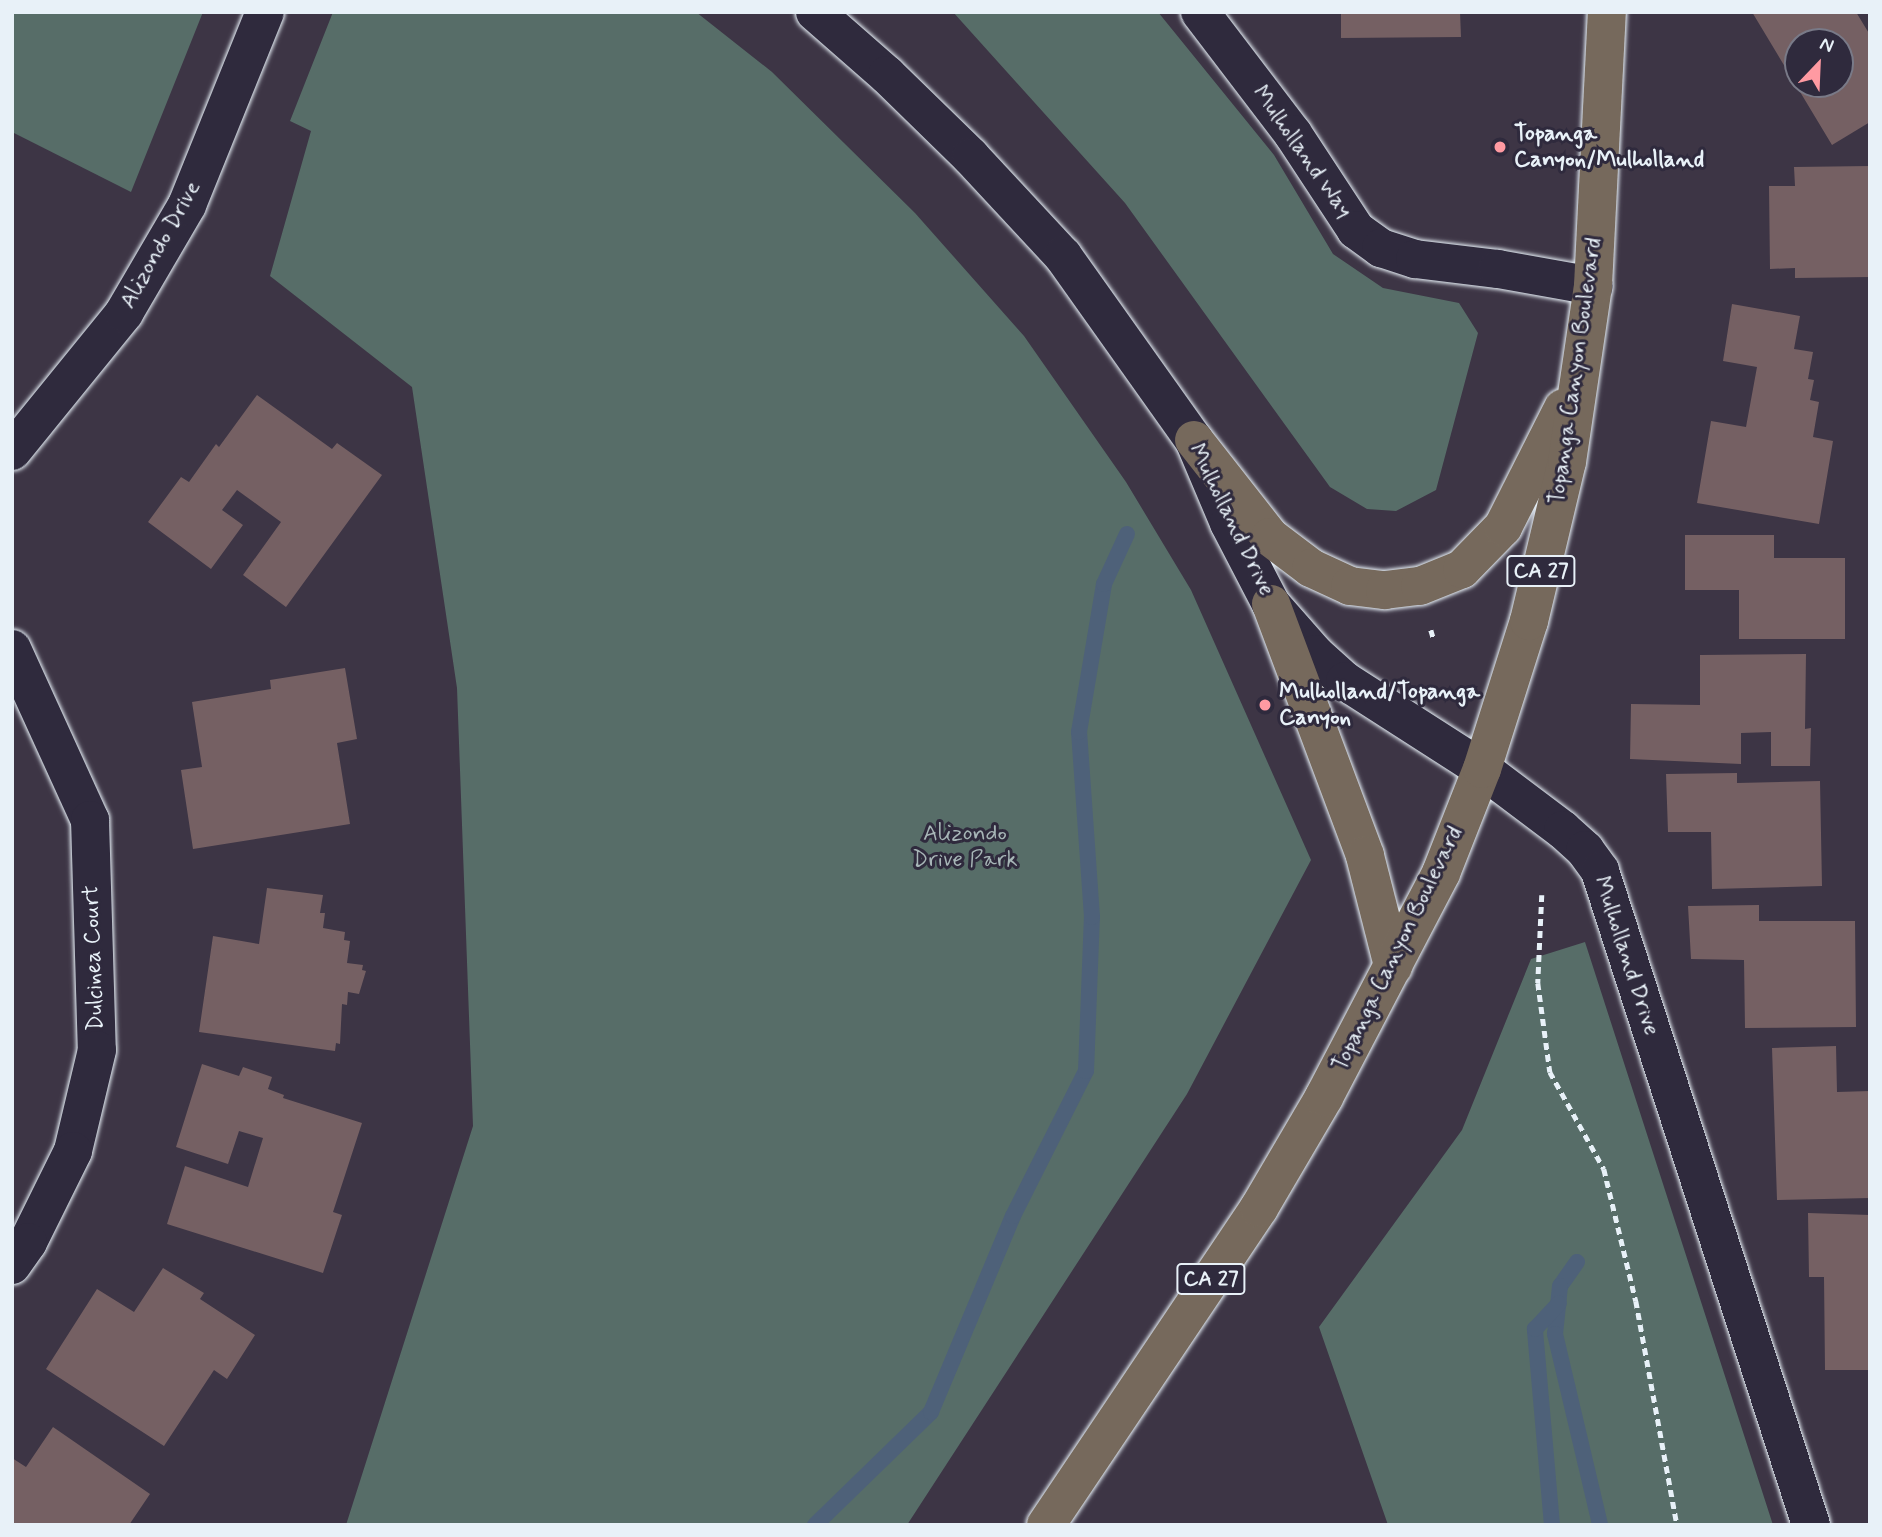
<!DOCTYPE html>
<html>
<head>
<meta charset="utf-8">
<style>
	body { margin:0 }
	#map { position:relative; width:1882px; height:1537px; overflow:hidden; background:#3d3545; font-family:Mynerve,sans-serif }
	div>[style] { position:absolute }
	.green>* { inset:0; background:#576d68 }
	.stream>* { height:16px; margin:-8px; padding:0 8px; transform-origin:8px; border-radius:8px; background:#4e6179 }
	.building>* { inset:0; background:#756063 }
	.path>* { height:4.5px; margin-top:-2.25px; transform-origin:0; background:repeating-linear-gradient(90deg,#e8f1f8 0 7px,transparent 0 12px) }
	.roads { filter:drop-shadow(0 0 2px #e8f1f8) drop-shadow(0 0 2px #e8f1f8) }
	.minor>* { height:38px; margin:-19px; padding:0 19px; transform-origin:19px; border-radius:19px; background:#2f2a3d }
	.secondary>* { height:38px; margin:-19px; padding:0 19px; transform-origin:19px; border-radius:19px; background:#2f2a3d }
	.primary>* { height:38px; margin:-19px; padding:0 19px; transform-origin:19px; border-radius:19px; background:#76695c }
	.dots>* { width:19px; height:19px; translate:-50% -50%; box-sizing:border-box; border:4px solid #2f2a3d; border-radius:50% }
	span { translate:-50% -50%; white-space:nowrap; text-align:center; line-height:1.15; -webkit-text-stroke:6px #2f2a3d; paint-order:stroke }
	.shield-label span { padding:2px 5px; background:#2f2a3d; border:2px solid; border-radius:5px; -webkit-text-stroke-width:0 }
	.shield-label { font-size:21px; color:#e8f1f8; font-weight:700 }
	.poi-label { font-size:23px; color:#e8f1f8; font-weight:700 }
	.left { translate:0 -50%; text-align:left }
	.street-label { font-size:23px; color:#e8f1f8 }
	.park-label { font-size:23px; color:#a7b6b7 }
	.frame { position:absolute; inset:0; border:14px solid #e8f1f8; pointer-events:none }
	.north { position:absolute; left:1784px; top:28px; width:70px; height:70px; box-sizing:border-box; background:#2f2a3d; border:2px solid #797a88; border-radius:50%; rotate:23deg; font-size:19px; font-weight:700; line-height:28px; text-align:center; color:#e8f1f8 }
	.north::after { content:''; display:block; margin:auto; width:24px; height:32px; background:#ff9aa2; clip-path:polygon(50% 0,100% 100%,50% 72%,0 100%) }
</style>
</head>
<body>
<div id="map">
	<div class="green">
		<i style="clip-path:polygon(12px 12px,203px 12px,131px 192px,12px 132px)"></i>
		<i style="clip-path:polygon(333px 12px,696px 12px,772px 72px,915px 213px,1024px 336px,1126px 482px,1191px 590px,1311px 860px,1187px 1094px,907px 1525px,346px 1525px,473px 1126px,457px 688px,412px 387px,270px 276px,311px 131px,290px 121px)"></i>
		<i style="clip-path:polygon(953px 12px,1158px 12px,1274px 155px,1333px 254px,1383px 288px,1459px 303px,1478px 333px,1436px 490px,1396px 511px,1367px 509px,1330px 487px,1125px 203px)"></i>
		<i style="clip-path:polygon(1585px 942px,1773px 1525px,1388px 1525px,1319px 1327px,1462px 1130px,1531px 959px)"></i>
	</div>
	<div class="stream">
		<i style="left:1577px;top:1262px;width:29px;rotate:125deg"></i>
		<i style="left:1560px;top:1286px;width:48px;rotate:95.9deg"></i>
		<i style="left:1555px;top:1334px;width:196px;rotate:76.7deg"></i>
		<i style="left:815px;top:1525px;width:162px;rotate:-44.2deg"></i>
		<i style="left:931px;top:1412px;width:212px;rotate:-67.3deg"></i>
		<i style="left:1013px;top:1216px;width:162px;rotate:-63.3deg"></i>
		<i style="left:1086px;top:1071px;width:154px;rotate:-87.8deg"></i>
		<i style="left:1092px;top:917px;width:185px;rotate:-94deg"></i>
		<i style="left:1079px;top:732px;width:150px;rotate:-80.4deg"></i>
		<i style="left:1104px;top:584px;width:55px;rotate:-65.3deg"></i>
		<i style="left:1552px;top:1525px;width:197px;rotate:-95deg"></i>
		<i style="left:1535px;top:1329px;width:35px;rotate:-47deg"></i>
	</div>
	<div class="building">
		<i style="clip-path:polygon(1341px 12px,1460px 12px,1461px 37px,1341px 38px)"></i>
		<i style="clip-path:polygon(evenodd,1752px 12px,1856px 12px,1870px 35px,1870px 122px,1832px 145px,1752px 12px,1798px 42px,1840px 42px,1840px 84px,1798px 84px,1798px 42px)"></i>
		<i style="clip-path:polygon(1870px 166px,1870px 277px,1795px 278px,1795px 268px,1770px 269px,1769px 186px,1795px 186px,1794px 167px)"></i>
		<i style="clip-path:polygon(1732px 304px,1800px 316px,1794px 349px,1813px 352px,1808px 379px,1814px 380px,1810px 400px,1819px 402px,1813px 437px,1833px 441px,1819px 524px,1697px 503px,1711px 421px,1746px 427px,1757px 367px,1723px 361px)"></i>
		<i style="clip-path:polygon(257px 395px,332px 449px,337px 443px,382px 475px,286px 607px,243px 575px,281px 522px,237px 490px,222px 510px,243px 525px,211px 569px,148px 522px,181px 477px,189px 482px,216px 444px,219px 447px)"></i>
		<i style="clip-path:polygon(1685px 535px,1774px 535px,1774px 558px,1845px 558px,1845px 639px,1739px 639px,1739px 590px,1685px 590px)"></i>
		<i style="clip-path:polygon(1806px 654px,1805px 729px,1811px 728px,1810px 766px,1771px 766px,1771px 732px,1741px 733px,1741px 764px,1630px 759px,1631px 704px,1700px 705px,1700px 655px)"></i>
		<i style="clip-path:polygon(345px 668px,357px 739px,337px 743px,350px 824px,193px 849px,181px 770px,202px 767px,192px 702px,271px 689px,270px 680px)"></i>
		<i style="clip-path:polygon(1737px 773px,1737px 783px,1820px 781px,1822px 886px,1712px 889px,1711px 832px,1668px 832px,1666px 774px)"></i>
		<i style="clip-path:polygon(267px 888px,323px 895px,320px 913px,325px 913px,323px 928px,345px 932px,344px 940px,350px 941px,347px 963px,363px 965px,362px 970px,366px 971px,359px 994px,348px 992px,347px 1005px,342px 1004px,340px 1044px,336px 1043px,335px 1051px,199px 1032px,213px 936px,259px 944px)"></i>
		<i style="clip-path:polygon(1759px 905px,1759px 921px,1855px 921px,1856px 1027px,1745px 1028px,1744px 960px,1691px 959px,1688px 906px)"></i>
		<i style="clip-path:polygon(1836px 1046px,1837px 1092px,1870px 1091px,1870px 1198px,1777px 1200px,1772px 1048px)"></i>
		<i style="clip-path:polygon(202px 1064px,239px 1076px,243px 1067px,272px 1077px,268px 1089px,284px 1095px,283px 1098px,362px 1123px,333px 1212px,342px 1215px,323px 1273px,167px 1224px,185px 1166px,248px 1187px,263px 1138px,239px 1131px,228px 1164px,176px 1147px)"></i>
		<i style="clip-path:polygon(1808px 1213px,1870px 1215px,1870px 1370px,1825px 1370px,1824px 1277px,1809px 1277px)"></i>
		<i style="clip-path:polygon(163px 1268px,204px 1293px,200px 1299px,255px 1335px,227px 1379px,214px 1370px,164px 1446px,46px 1369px,97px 1289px,134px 1312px)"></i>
		<i style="clip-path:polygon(53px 1427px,150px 1494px,129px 1525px,12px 1525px,12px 1458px,26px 1467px)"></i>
	</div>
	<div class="path">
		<i style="left:1431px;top:630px;width:10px;rotate:73deg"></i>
		<i style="left:1542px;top:895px;width:88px;rotate:92.6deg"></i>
		<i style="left:1538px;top:983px;width:90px;rotate:82.3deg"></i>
		<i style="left:1550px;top:1072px;width:111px;rotate:60.9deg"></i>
		<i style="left:1604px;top:1169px;width:136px;rotate:76.4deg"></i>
		<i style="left:1636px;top:1301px;width:228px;rotate:79.6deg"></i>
	</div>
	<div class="roads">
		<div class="minor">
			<i style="left:1200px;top:12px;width:153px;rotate:52.7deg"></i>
			<i style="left:1293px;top:134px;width:115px;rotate:56.7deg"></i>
			<i style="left:1356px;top:230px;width:31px;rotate:36deg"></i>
			<i style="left:1381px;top:248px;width:36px;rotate:18deg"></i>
			<i style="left:1415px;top:259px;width:84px;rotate:6.9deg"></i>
			<i style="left:1498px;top:269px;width:97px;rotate:10.1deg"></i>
			<i style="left:12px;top:451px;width:178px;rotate:-50.9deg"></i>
			<i style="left:124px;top:313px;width:125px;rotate:-59.7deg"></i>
			<i style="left:187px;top:205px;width:208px;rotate:-68deg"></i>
			<i style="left:12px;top:649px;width:188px;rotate:65.5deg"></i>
			<i style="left:90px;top:820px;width:230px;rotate:88.3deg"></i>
			<i style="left:97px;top:1050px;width:104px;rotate:103.4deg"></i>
			<i style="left:73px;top:1151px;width:102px;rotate:116.3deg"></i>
			<i style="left:28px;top:1242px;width:28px;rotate:125deg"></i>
		</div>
		<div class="secondary">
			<i style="left:815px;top:12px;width:96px;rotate:41.2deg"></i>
			<i style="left:887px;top:75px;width:117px;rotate:44.3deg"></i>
			<i style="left:971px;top:157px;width:135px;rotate:47.1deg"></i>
			<i style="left:1063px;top:256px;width:226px;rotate:54.6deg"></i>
			<i style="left:1194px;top:440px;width:90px;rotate:67.1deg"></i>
			<i style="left:1229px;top:523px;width:91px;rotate:62.6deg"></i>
			<i style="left:1271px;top:604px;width:67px;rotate:48.7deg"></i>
			<i style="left:1315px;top:654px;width:40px;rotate:42deg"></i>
			<i style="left:1345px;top:681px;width:163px;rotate:32.7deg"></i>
			<i style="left:1482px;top:769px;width:101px;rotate:37deg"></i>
			<i style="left:1563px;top:830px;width:30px;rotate:42deg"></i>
			<i style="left:1585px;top:850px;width:26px;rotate:54deg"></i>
			<i style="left:1600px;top:871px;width:687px;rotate:72.12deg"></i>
		</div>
		<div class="primary">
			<i style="left:1194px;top:440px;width:123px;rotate:51.9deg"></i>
			<i style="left:1270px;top:537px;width:51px;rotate:37.1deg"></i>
			<i style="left:1311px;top:568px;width:43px;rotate:24.8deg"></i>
			<i style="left:1350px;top:586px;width:35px;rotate:7deg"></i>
			<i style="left:1385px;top:590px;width:35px;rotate:-7deg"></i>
			<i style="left:1420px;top:586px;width:45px;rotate:-22deg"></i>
			<i style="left:1462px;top:569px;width:59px;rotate:-45.7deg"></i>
			<i style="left:1503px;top:527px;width:133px;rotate:-63.2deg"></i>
			<i style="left:1271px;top:604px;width:269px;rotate:69.5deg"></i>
			<i style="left:1365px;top:856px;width:114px;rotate:75.7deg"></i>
			<i style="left:1046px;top:1525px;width:382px;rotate:-56.1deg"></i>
			<i style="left:1259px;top:1208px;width:129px;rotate:-59.6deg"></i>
			<i style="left:1324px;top:1097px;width:253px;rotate:-62.4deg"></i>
			<i style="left:1441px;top:873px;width:112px;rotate:-68.5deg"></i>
			<i style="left:1482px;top:769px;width:155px;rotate:-72.4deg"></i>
			<i style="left:1529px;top:621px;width:163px;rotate:-76.6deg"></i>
			<i style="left:1567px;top:462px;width:178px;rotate:-81.6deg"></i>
			<i style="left:1593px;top:286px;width:274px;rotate:-87.1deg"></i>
		</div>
	</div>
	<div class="dots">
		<i style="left:1500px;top:147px;background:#ff9aa2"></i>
		<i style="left:1265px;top:705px;background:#ff9aa2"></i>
	</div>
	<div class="shield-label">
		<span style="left:1541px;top:571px">CA 27</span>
		<span style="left:1211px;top:1279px">CA 27</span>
	</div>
	<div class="poi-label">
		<span class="left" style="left:1514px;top:147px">Topanga<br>Canyon/Mulholland</span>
		<span class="left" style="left:1279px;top:705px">Mulholland/Topanga<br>Canyon</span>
	</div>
	<div class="street-label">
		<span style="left:1302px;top:152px;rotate:55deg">Mulholland Way</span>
		<span style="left:161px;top:245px;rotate:-61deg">Alizondo Drive</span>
		<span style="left:1576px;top:371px;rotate:-82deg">Topanga Canyon Boulevard</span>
		<span style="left:1231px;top:520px;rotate:64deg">Mulholland Drive</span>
		<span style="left:1398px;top:949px;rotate:-64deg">Topanga Canyon Boulevard</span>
		<span style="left:1626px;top:956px;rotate:72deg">Mulholland Drive</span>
		<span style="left:94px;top:958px;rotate:-92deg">Dulcinea Court</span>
	</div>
	<div class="park-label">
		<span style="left:965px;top:847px">Alizondo<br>Drive Park</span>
	</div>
	<div class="frame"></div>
	<div class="north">N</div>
</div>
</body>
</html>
